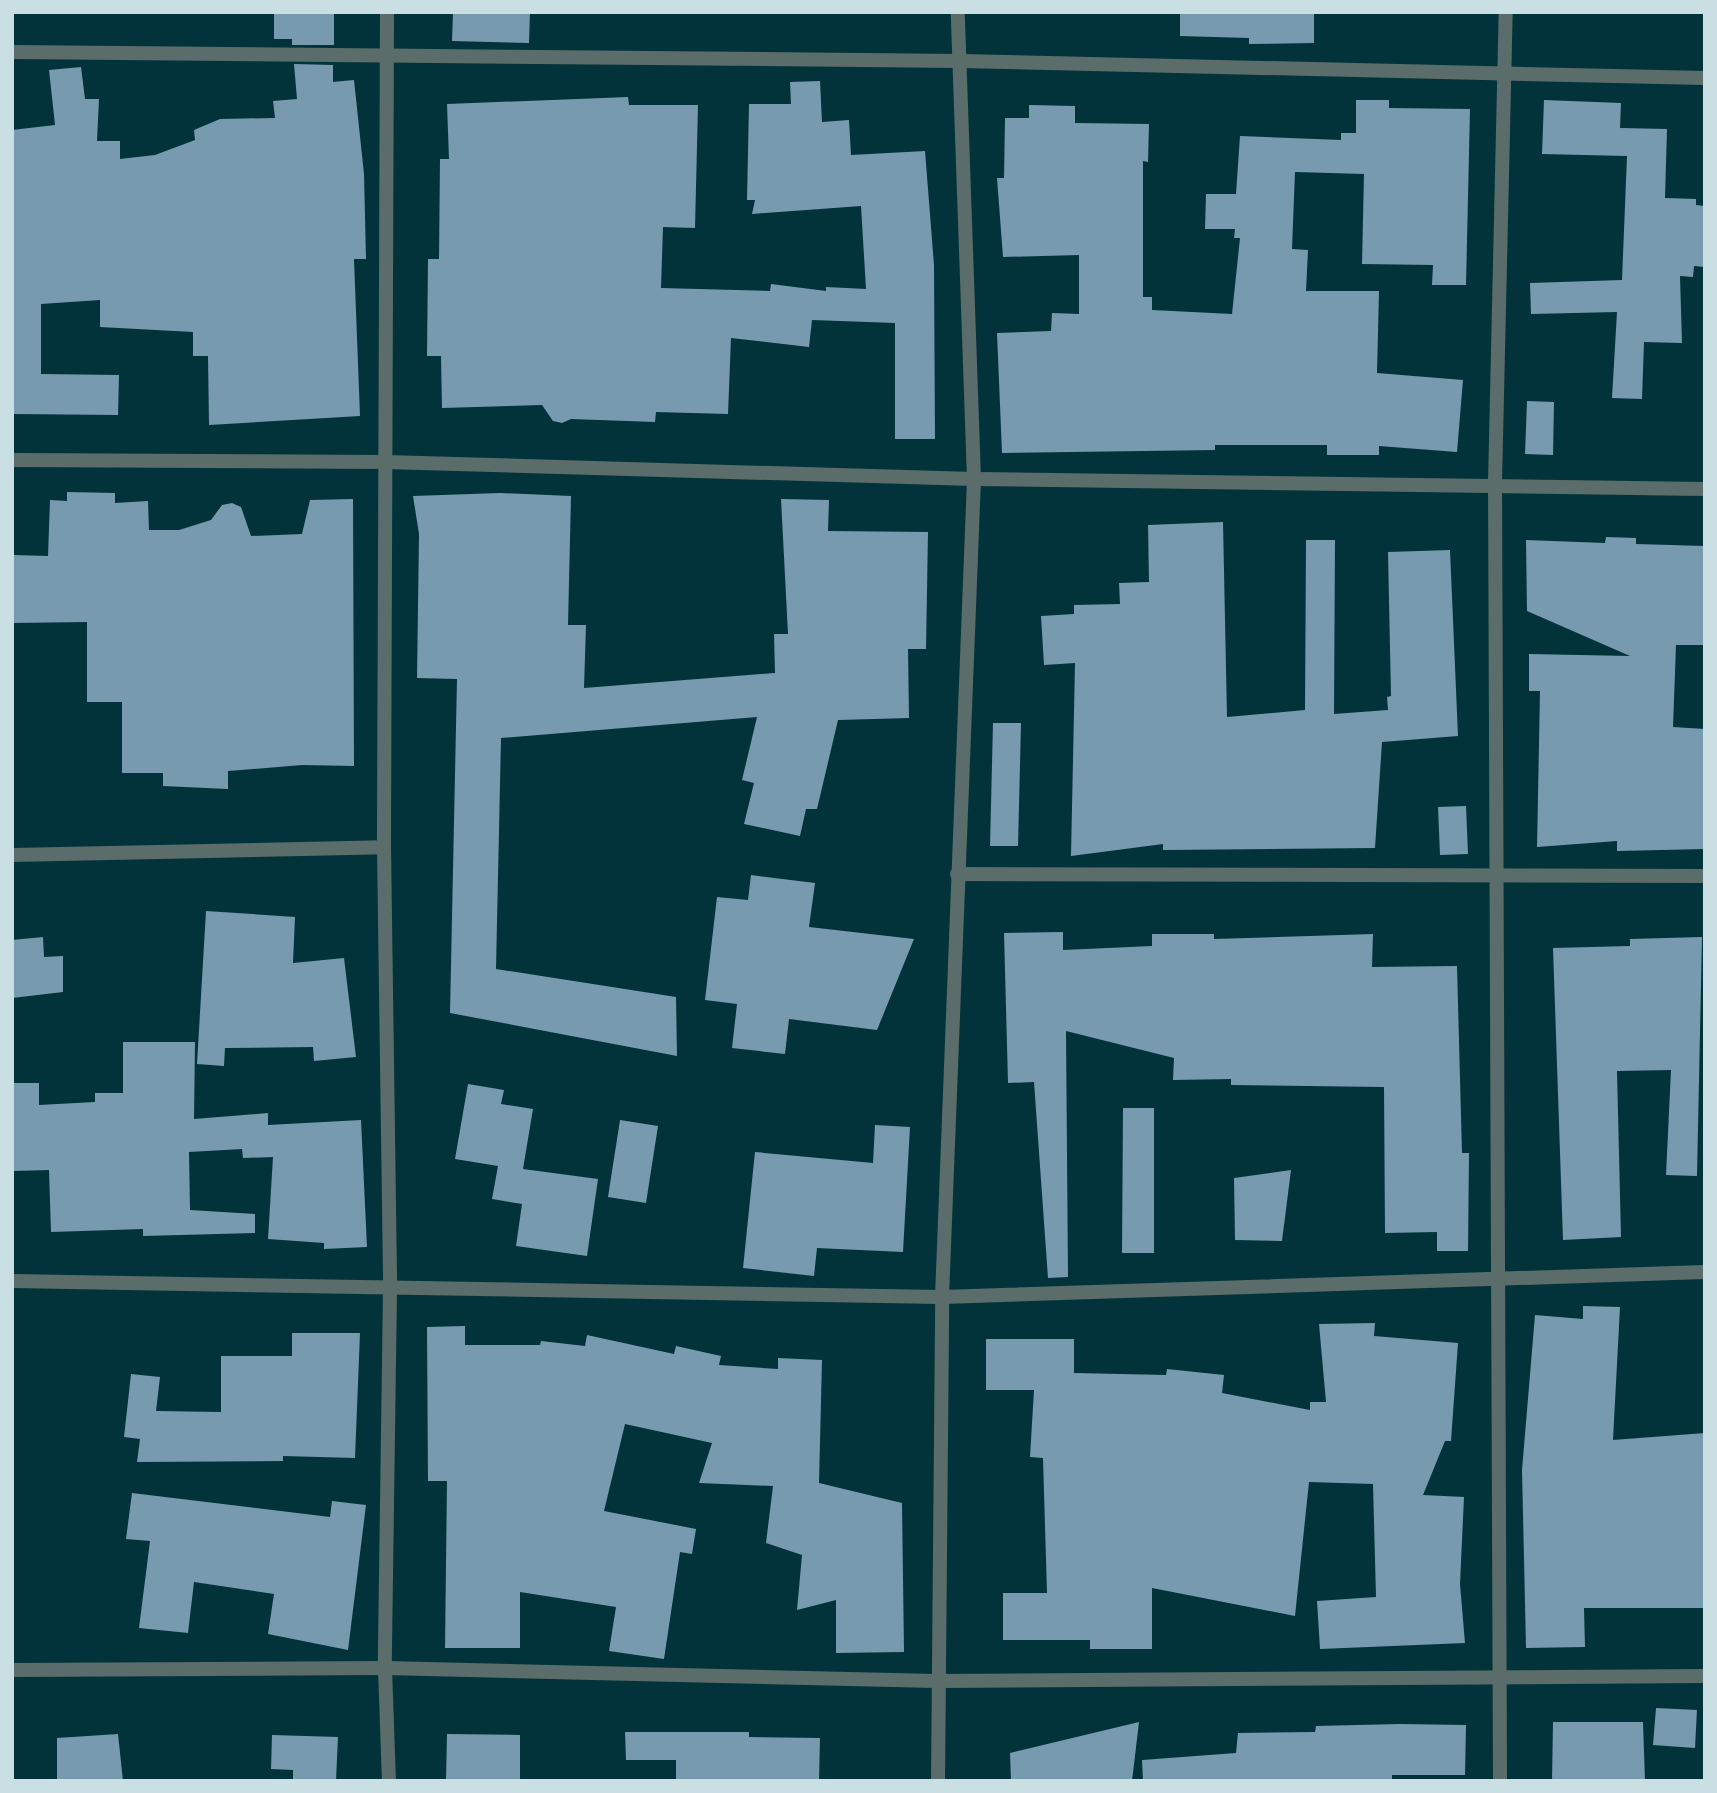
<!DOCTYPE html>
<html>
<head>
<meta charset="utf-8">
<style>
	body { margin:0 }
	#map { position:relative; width:1717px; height:1793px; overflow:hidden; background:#03333a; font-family:Manrope,sans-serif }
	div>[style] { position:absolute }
	.building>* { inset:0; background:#779aaf }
	.minor>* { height:14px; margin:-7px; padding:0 7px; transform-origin:7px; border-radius:7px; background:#5b6d6b }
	span { translate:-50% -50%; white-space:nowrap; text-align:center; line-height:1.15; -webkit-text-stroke:7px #03333a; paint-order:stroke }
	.frame { position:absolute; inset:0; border:14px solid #c9dfe3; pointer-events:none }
</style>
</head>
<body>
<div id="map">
	<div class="building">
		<i style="clip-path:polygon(274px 12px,334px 12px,334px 45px,292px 45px,292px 39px,274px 39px)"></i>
		<i style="clip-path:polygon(453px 12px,530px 12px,529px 43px,452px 41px)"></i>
		<i style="clip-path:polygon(1180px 12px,1314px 12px,1314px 43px,1249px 44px,1249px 38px,1180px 36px)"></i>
		<i style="clip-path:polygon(294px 64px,333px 65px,333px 82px,354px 80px,364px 174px,366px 259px,354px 259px,360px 416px,209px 425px,208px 356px,193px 356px,193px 332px,100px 327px,100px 300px,41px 304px,41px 374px,119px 375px,118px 415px,12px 414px,12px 130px,55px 125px,49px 70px,81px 67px,85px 99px,99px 99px,97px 141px,120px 141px,120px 159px,155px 155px,195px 140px,194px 130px,220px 119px,275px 118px,273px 101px,297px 99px)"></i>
		<i style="clip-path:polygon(820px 81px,822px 122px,849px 120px,851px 155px,925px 151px,934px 265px,935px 439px,895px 439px,895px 323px,812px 320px,809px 347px,731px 338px,728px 414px,656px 412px,655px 422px,571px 419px,562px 423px,553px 421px,542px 405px,442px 408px,441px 356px,427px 356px,428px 259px,439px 259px,440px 159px,449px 159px,447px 104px,628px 97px,629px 105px,698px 105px,695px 228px,663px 227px,661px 288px,770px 291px,771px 284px,826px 291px,826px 287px,866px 289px,861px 206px,752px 214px,755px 200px,747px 200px,749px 104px,791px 104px,790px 82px)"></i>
		<i style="clip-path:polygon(1356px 100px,1389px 100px,1389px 108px,1470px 109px,1466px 285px,1432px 285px,1433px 265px,1362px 264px,1364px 174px,1295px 172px,1292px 249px,1308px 250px,1306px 291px,1379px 291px,1377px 373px,1463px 380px,1457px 452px,1379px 446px,1379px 455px,1327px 455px,1327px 445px,1215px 445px,1215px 450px,1002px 453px,997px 333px,1051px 331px,1052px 313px,1079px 314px,1079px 255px,1003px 257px,997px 178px,1004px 178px,1005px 118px,1029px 118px,1029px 105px,1075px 106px,1075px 123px,1149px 124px,1148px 162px,1143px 161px,1143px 297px,1152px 297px,1152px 310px,1232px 314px,1240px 238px,1234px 238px,1235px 229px,1205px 229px,1206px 194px,1236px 194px,1240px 136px,1341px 140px,1341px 133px,1356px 133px)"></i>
		<i style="clip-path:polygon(1544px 100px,1621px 103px,1620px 128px,1667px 129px,1665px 198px,1696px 199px,1696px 205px,1705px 206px,1705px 267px,1694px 266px,1693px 277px,1680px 276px,1682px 343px,1644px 342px,1642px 399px,1612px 398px,1617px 312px,1531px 314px,1530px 283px,1622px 280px,1627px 156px,1542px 154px)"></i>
		<i style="clip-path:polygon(1527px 401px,1554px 402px,1553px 455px,1525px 454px)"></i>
		<i style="clip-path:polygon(67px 492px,115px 493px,115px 503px,148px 501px,149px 530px,179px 530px,211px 520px,222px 505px,232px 503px,241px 507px,251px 536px,302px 534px,310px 500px,353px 499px,354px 766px,302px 765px,228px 771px,228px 789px,163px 786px,163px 773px,122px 773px,122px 702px,87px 702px,87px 622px,12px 623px,14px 555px,48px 556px,50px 500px,67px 501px)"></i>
		<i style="clip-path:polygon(500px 493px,571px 496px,568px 625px,586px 625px,584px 688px,775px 673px,774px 634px,788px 634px,781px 499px,829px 500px,828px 531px,928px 532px,926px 649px,908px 649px,909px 718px,838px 720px,817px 809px,806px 809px,800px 836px,744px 824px,754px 783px,742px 780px,757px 717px,501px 738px,496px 969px,676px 997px,677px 1056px,450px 1013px,457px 679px,417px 678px,419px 534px,413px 496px)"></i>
		<i style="clip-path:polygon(1223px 522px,1227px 717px,1305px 710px,1306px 540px,1335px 540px,1334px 714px,1388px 710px,1387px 697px,1391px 696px,1388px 552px,1450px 550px,1458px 736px,1382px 742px,1375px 848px,1163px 850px,1163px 844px,1071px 856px,1075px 663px,1044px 665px,1041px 616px,1074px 614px,1074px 605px,1120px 604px,1119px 583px,1149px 582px,1148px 525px)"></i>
		<i style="clip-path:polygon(1606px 537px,1636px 538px,1636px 544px,1705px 546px,1705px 645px,1676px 645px,1673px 727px,1705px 729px,1705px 849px,1617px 851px,1617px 841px,1537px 847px,1540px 691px,1529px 691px,1529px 654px,1630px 656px,1527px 611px,1526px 540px,1605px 543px)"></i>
		<i style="clip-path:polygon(993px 723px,1021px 723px,1018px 846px,990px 846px)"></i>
		<i style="clip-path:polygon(1466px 806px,1468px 854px,1440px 855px,1438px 807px)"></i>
		<i style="clip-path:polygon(751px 875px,815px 883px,809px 927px,914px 939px,877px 1030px,789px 1019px,785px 1054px,732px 1048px,737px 1004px,705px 1000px,717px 897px,748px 900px)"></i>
		<i style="clip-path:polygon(206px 911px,295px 917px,293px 963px,344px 958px,356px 1057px,314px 1061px,313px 1047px,225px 1048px,224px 1066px,197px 1064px)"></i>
		<i style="clip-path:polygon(1063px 932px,1063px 950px,1152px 946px,1152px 934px,1214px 934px,1214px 939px,1373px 934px,1372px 967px,1457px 966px,1462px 1153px,1469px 1153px,1468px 1251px,1437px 1251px,1437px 1232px,1385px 1233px,1384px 1087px,1231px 1085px,1231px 1079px,1173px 1080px,1174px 1058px,1066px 1031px,1068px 1277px,1048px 1278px,1034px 1082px,1008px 1083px,1004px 933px)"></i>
		<i style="clip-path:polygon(43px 937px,44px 957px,63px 956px,63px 992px,12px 998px,12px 940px)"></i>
		<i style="clip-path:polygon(1702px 937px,1697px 1176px,1666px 1175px,1671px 1070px,1617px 1071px,1621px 1237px,1563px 1240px,1553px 948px,1630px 946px,1630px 939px)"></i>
		<i style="clip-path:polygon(123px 1042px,195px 1042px,194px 1119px,268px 1113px,268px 1125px,361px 1120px,367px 1247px,324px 1249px,324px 1243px,268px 1239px,273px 1157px,243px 1158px,242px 1149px,189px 1152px,190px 1210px,255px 1214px,255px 1233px,143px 1236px,143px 1229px,51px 1232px,49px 1170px,12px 1171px,12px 1083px,39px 1083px,39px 1105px,95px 1102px,95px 1093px,123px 1093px)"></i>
		<i style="clip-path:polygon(468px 1084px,504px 1090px,501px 1104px,533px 1109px,523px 1169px,598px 1179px,587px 1256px,516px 1246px,522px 1204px,492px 1199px,498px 1166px,455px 1159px)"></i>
		<i style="clip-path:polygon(1123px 1108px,1154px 1108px,1154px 1253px,1122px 1253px)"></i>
		<i style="clip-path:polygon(620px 1120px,658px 1126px,646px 1203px,608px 1197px)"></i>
		<i style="clip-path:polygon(875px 1125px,910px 1127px,903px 1252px,817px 1248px,814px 1276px,743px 1268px,755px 1152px,873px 1163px)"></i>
		<i style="clip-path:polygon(1291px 1170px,1282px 1241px,1235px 1240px,1234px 1178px)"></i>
		<i style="clip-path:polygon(1583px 1306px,1620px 1307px,1613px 1440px,1705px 1433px,1705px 1608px,1584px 1608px,1585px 1647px,1526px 1648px,1522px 1470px,1535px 1315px,1583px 1319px)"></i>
		<i style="clip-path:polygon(1375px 1323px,1374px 1336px,1458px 1343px,1451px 1441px,1445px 1441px,1423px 1495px,1464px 1497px,1460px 1584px,1465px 1643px,1320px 1649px,1317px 1601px,1376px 1597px,1373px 1484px,1309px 1482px,1295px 1616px,1152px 1588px,1152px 1649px,1090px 1649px,1090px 1640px,1003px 1640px,1003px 1593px,1047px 1593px,1043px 1458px,1030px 1457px,1034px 1390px,986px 1390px,986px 1339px,1074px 1339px,1074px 1373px,1166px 1375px,1167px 1369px,1224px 1375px,1222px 1393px,1310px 1410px,1310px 1402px,1326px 1402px,1319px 1324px)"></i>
		<i style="clip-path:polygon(465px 1326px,465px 1345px,540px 1345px,541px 1341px,585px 1346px,587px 1335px,674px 1354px,676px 1346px,721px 1356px,719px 1365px,778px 1369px,778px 1358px,822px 1360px,819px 1483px,902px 1503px,904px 1652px,836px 1653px,836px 1600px,797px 1610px,802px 1555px,766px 1543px,773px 1486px,699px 1483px,712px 1443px,625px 1424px,604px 1511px,696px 1529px,692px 1554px,680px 1552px,664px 1659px,609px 1651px,616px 1607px,520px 1592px,520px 1648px,445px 1648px,447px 1481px,428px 1481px,427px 1327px)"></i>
		<i style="clip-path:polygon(292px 1333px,360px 1333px,355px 1458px,283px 1456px,283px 1461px,137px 1462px,140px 1439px,124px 1437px,131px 1374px,160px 1377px,156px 1411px,221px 1412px,221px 1356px,292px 1356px)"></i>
		<i style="clip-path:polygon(132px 1493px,330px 1517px,332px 1501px,366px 1505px,348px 1650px,268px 1634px,274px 1594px,194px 1582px,188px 1633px,139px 1628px,150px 1541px,126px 1539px)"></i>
		<i style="clip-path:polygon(1656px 1708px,1697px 1710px,1695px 1748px,1653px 1745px)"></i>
		<i style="clip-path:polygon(1139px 1722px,1132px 1781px,1011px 1781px,1010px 1753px)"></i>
		<i style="clip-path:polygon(1553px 1722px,1643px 1722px,1645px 1781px,1552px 1781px)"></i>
		<i style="clip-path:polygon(1400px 1724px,1466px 1725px,1465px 1775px,1392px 1775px,1392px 1781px,1143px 1781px,1142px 1760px,1236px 1753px,1238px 1733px,1315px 1732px,1316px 1726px)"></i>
		<i style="clip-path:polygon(625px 1732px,749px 1732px,749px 1737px,820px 1738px,819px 1781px,676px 1780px,676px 1760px,626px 1760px)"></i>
		<i style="clip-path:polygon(118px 1734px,123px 1781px,57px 1781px,57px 1738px)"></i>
		<i style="clip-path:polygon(447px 1734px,520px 1735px,520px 1781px,446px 1781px)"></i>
		<i style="clip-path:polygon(272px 1735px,338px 1737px,336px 1781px,293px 1781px,293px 1770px,271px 1769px)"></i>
	</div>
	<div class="minor">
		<i style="left:387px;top:12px;width:835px;rotate:90.21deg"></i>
		<i style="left:384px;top:847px;width:442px;rotate:89.2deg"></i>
		<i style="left:390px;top:1289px;width:379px;rotate:90.8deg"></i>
		<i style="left:385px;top:1668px;width:113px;rotate:88deg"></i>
		<i style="left:12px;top:52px;width:948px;rotate:0.54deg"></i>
		<i style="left:960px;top:61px;width:745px;rotate:1.31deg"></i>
		<i style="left:12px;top:460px;width:373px;rotate:0.3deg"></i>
		<i style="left:385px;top:462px;width:589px;rotate:1.65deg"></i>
		<i style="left:974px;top:479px;width:731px;rotate:0.78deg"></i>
		<i style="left:12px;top:855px;width:372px;rotate:-1.2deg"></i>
		<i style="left:957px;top:874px;width:748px;rotate:0.15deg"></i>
		<i style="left:12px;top:1281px;width:930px;rotate:0.99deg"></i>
		<i style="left:942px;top:1297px;width:763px;rotate:-1.88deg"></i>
		<i style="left:12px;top:1670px;width:373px;rotate:-0.3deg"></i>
		<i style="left:385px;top:1668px;width:552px;rotate:1.35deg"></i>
		<i style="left:937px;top:1681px;width:768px;rotate:-0.37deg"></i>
		<i style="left:938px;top:1781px;width:484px;rotate:-89.5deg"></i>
		<i style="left:942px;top:1297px;width:819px;rotate:-87.76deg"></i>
		<i style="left:974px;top:479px;width:467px;rotate:-92deg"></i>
		<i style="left:1500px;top:1781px;width:1298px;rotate:-90.22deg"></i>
		<i style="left:1495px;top:483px;width:471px;rotate:-88.7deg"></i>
	</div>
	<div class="frame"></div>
</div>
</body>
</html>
